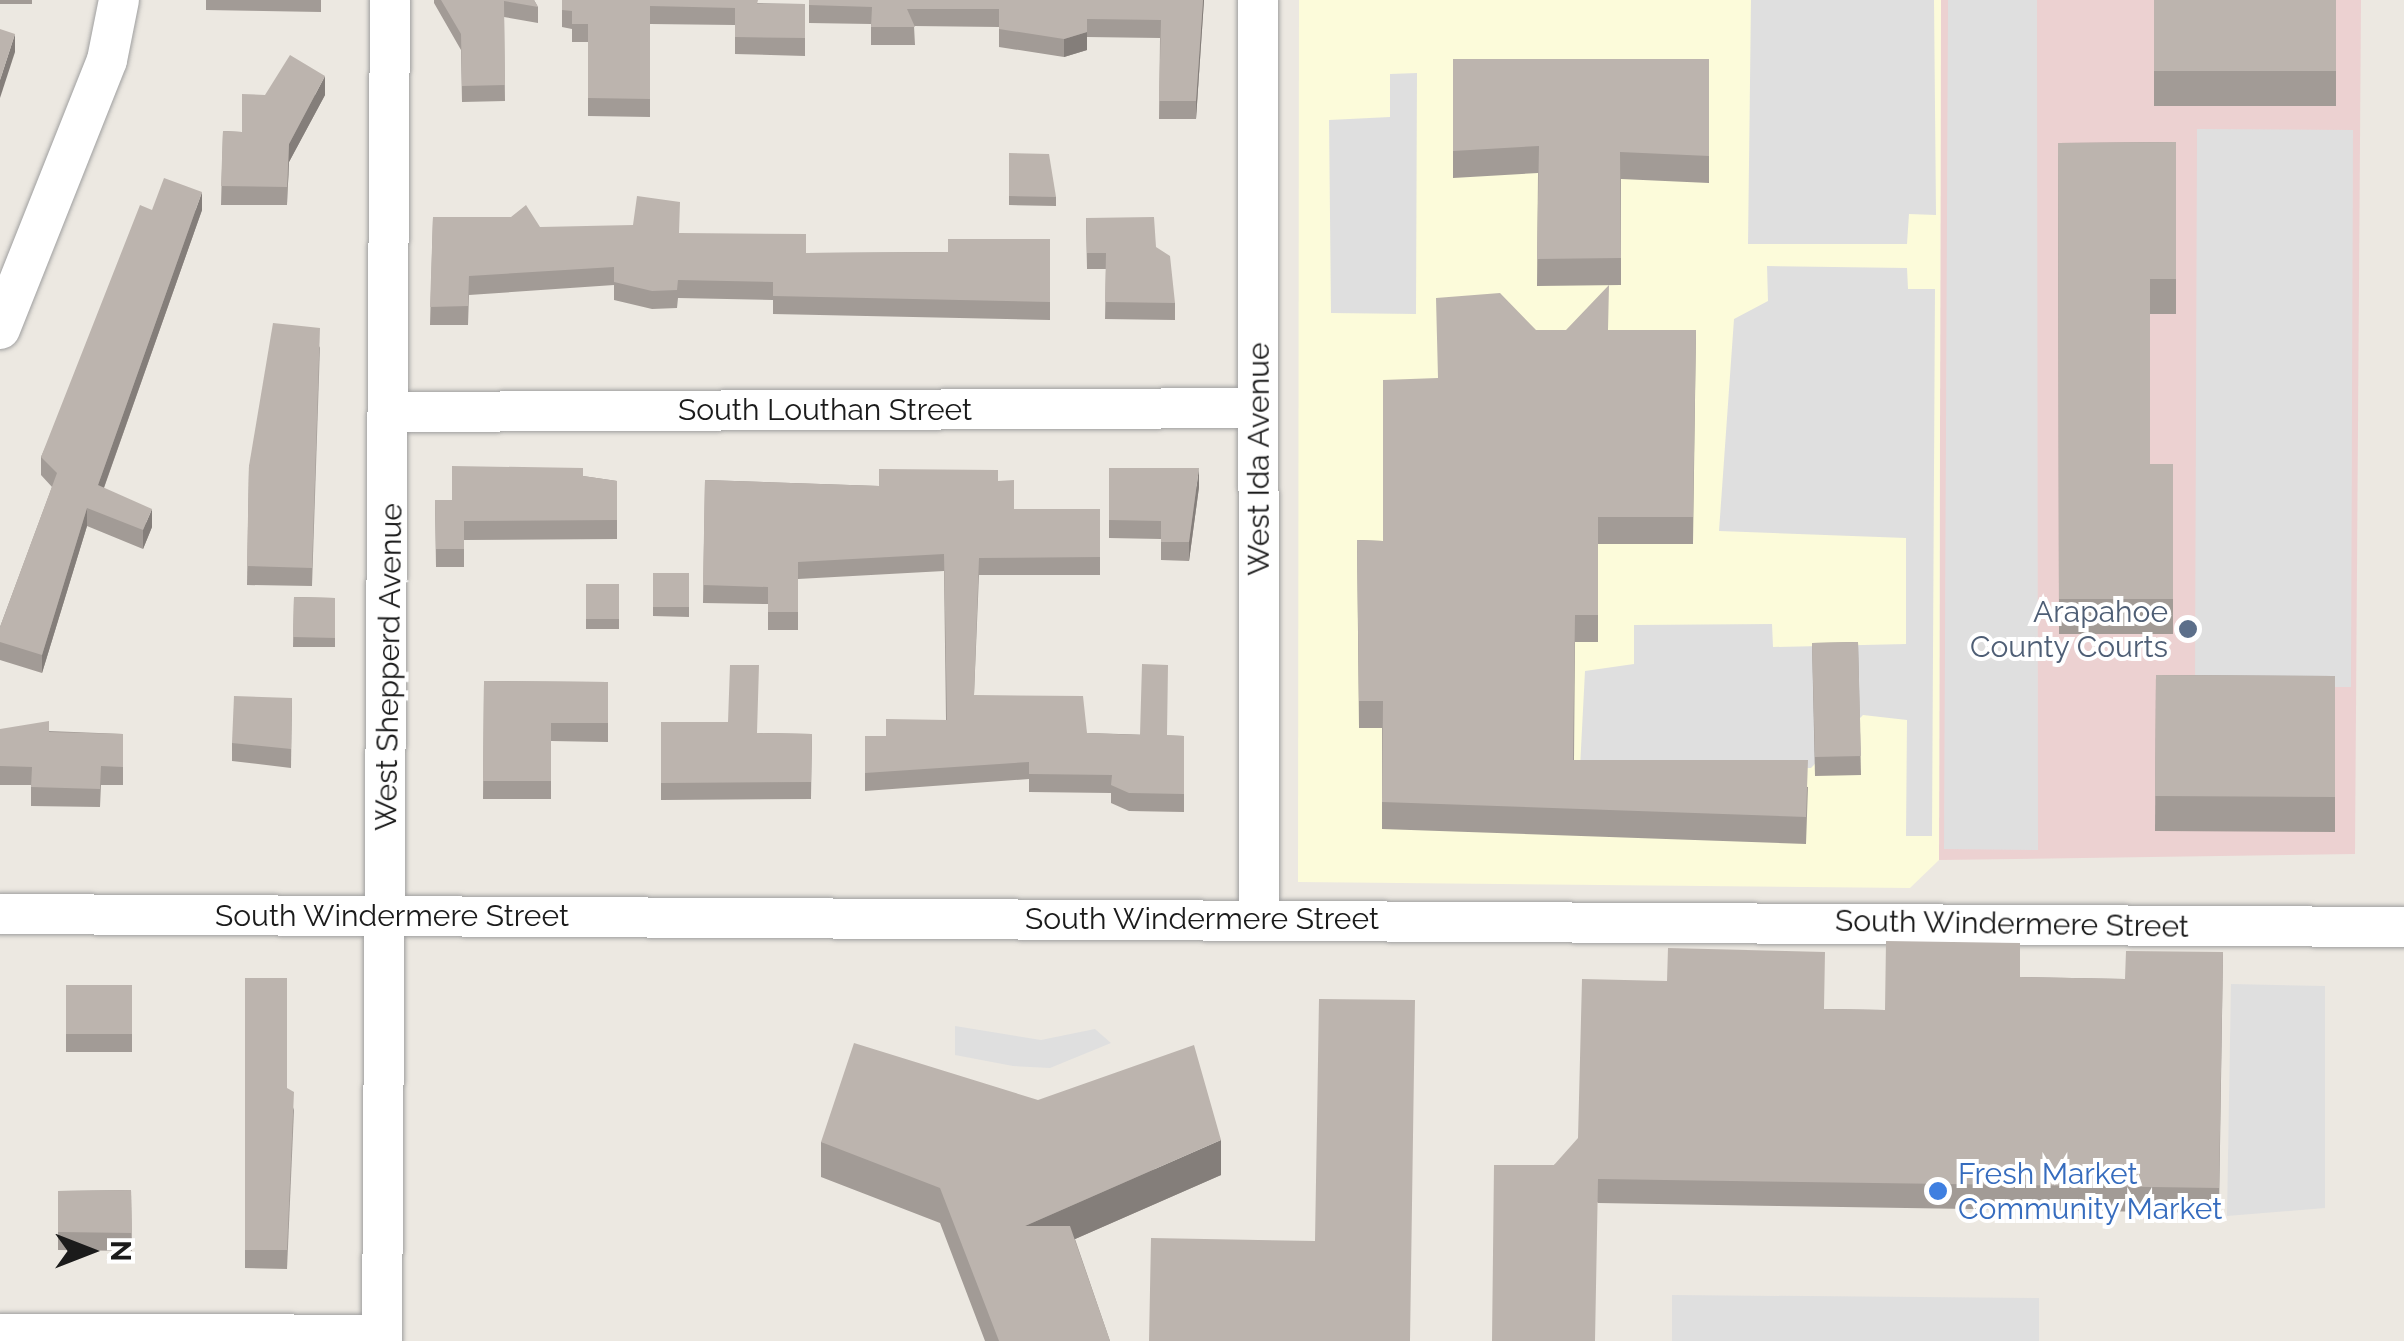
<!DOCTYPE html>
<html>
<head>
<meta charset="utf-8">
<style>
	body { margin:0 }
	#map { position:relative; width:2404px; height:1341px; overflow:hidden; background:#ece8e1; font-family:Raleway,sans-serif }
	div>[style] { position:absolute }
	.commercial>* { inset:0; background:#ecd1d1 }
	.education>* { inset:0; background:#fcfbda }
	.parking>* { inset:0; background:#dfdfdf }
	.roads { filter:drop-shadow(0 0 2px #9f9f9f) drop-shadow(0 0 2px #9f9f9f) }
	.minor>* { height:40px; margin:-20px; padding:0 20px; transform-origin:20px; border-radius:20px; background:#fff }
	.wall>* { inset:0; background:#a29b96 }
	.shaded-wall>* { inset:0; background:#847e7a }
	.building>* { inset:0; background:#bcb4ae }
	.dots>* { width:28px; height:28px; translate:-50% -50%; box-sizing:border-box; border:5px solid #fff; border-radius:50% }
	span { translate:-50% -50%; white-space:nowrap; text-align:center; line-height:1.15; -webkit-text-stroke:8px #fff; paint-order:stroke }
	.street-label { font-size:30px; color:#1b1b1b }
	.service-label { font-size:30px; color:#4e5e75 }
	.right { translate:-100% -50%; text-align:right }
	.shop-label { font-size:30px; color:#366cbe }
	.left { translate:0 -50%; text-align:left }
	.north { position:absolute; left:40px; top:1201px; width:100px; height:100px; -webkit-text-stroke:8px #fff; paint-order:stroke; rotate:90deg; font-size:28px; font-weight:700; line-height:40px; text-align:center; color:#1b1b1b }
	.north::after { content:''; display:block; margin:auto; width:35px; height:45px; background:#1b1b1b; clip-path:polygon(50% 0,100% 100%,50% 72%,0 100%) }
</style>
</head>
<body>
<div id="map">
	<div class="commercial">
		<i style="clip-path:polygon(1941px 0,2361px 0,2355px 854px,1939px 860px)"></i>
	</div>
	<div class="education">
		<i style="clip-path:polygon(1299px 0,1941px 0,1939px 860px,1910px 888px,1298px 882px)"></i>
	</div>
	<div class="parking">
		<i style="clip-path:polygon(1751px 0,1934px 0,1936px 215px,1909px 214px,1907px 244px,1748px 244px)"></i>
		<i style="clip-path:polygon(1948px 0,2037px 0,2038px 850px,1944px 849px)"></i>
		<i style="clip-path:polygon(1417px 73px,1416px 314px,1331px 313px,1329px 120px,1390px 117px,1390px 74px)"></i>
		<i style="clip-path:polygon(2197px 129px,2353px 130px,2351px 687px,2195px 687px)"></i>
		<i style="clip-path:polygon(1767px 266px,1907px 268px,1908px 289px,1935px 289px,1932px 836px,1906px 836px,1907px 720px,1863px 715px,1811px 768px,1580px 768px,1585px 671px,1634px 664px,1634px 625px,1772px 624px,1773px 647px,1906px 644px,1906px 538px,1719px 531px,1734px 319px,1768px 301px)"></i>
		<i style="clip-path:polygon(2231px 984px,2325px 986px,2325px 1208px,2227px 1216px)"></i>
		<i style="clip-path:polygon(955px 1026px,1041px 1040px,1095px 1029px,1111px 1043px,1050px 1068px,1013px 1066px,955px 1055px)"></i>
		<i style="clip-path:polygon(1672px 1295px,2039px 1298px,2039px 1341px,1672px 1341px)"></i>
	</div>
	<div class="roads">
		<div class="minor">
			<i style="left:1258px;top:0;width:919px;rotate:89.94deg"></i>
			<i style="left:0;top:329px;width:289px;rotate:-68.3deg"></i>
			<i style="left:107px;top:60px;width:61px;rotate:-78.7deg"></i>
			<i style="left:392px;top:412px;width:866px;rotate:-0.26deg"></i>
			<i style="left:0;top:914px;width:2404px;rotate:0.31deg"></i>
			<i style="left:0;top:1334px;width:382px;rotate:0.1deg"></i>
			<i style="left:382px;top:1341px;width:1341px;rotate:-89.66deg"></i>
		</div>
	</div>
	<div class="wall">
		<i style="clip-path:polygon(0 0,32px 0,32px 4px,0 4px)"></i>
		<i style="clip-path:polygon(206px 0,321px 0,321px 12px,206px 10px)"></i>
		<i style="clip-path:polygon(434px 0,534px 0,538px 7px,538px 23px,504px 17px,505px 101px,462px 102px,461px 50px,434px 3px)"></i>
		<i style="clip-path:polygon(562px 0,805px 4px,805px 56px,735px 54px,735px 25px,650px 24px,650px 117px,588px 116px,588px 42px,572px 42px,572px 29px,562px 27px)"></i>
		<i style="clip-path:polygon(809px 0,1204px 0,1196px 119px,1159px 119px,1160px 38px,1087px 37px,1087px 50px,1064px 57px,999px 47px,999px 27px,914px 26px,915px 45px,871px 45px,871px 24px,809px 23px)"></i>
		<i style="clip-path:polygon(2154px 0,2336px 0,2336px 106px,2154px 106px)"></i>
		<i style="clip-path:polygon(1453px 59px,1709px 59px,1709px 183px,1621px 179px,1621px 285px,1537px 286px,1538px 173px,1453px 178px)"></i>
		<i style="clip-path:polygon(265px 95px,325px 95px,289px 162px,287px 205px,221px 205px,223px 131px,242px 132px)"></i>
		<i style="clip-path:polygon(2176px 142px,2176px 314px,2150px 314px,2150px 464px,2173px 464px,2173px 634px,2059px 634px,2058px 143px)"></i>
		<i style="clip-path:polygon(1009px 153px,1056px 197px,1056px 206px,1009px 205px)"></i>
		<i style="clip-path:polygon(152px 210px,202px 210px,104px 488px,152px 527px,143px 549px,87px 526px,42px 673px,0 660px,0 627px,52px 487px,41px 475px,41px 457px)"></i>
		<i style="clip-path:polygon(433px 217px,540px 227px,679px 233px,806px 253px,948px 252px,1050px 239px,1050px 320px,773px 314px,773px 300px,678px 298px,677px 308px,652px 309px,614px 300px,614px 285px,469px 295px,468px 325px,430px 325px)"></i>
		<i style="clip-path:polygon(1086px 218px,1175px 303px,1175px 320px,1105px 319px,1106px 269px,1087px 269px)"></i>
		<i style="clip-path:polygon(1536px 330px,1696px 330px,1693px 544px,1598px 544px,1598px 642px,1575px 642px,1574px 760px,1808px 787px,1806px 844px,1382px 829px,1382px 728px,1359px 728px,1357px 540px,1383px 541px)"></i>
		<i style="clip-path:polygon(320px 346px,312px 586px,247px 585px,249px 466px)"></i>
		<i style="clip-path:polygon(1109px 468px,1199px 487px,1189px 561px,1161px 560px,1161px 539px,1109px 538px)"></i>
		<i style="clip-path:polygon(583px 476px,617px 481px,617px 539px,464px 540px,464px 567px,436px 567px,435px 500px,452px 500px)"></i>
		<i style="clip-path:polygon(705px 480px,879px 486px,998px 481px,1014px 509px,1100px 509px,1100px 575px,979px 575px,974px 695px,1087px 733px,1184px 736px,1184px 812px,1129px 811px,1111px 803px,1111px 793px,1029px 792px,1029px 779px,865px 791px,865px 736px,886px 736px,946px 720px,944px 571px,798px 579px,798px 630px,768px 630px,768px 604px,703px 603px)"></i>
		<i style="clip-path:polygon(653px 573px,689px 573px,689px 617px,653px 616px)"></i>
		<i style="clip-path:polygon(586px 584px,619px 584px,619px 629px,586px 629px)"></i>
		<i style="clip-path:polygon(294px 597px,335px 598px,335px 647px,293px 647px)"></i>
		<i style="clip-path:polygon(1858px 642px,1861px 775px,1815px 776px,1812px 643px)"></i>
		<i style="clip-path:polygon(2156px 675px,2335px 676px,2335px 832px,2155px 831px)"></i>
		<i style="clip-path:polygon(484px 681px,608px 682px,608px 742px,551px 741px,551px 799px,483px 799px)"></i>
		<i style="clip-path:polygon(292px 698px,291px 768px,232px 761px,232px 743px)"></i>
		<i style="clip-path:polygon(661px 722px,757px 733px,812px 734px,811px 799px,661px 800px)"></i>
		<i style="clip-path:polygon(0 729px,123px 734px,123px 785px,101px 785px,100px 807px,31px 806px,31px 785px,0 785px)"></i>
		<i style="clip-path:polygon(2223px 952px,2219px 1213px,1598px 1203px,1554px 1165px,1825px 1009px,1885px 1010px,2020px 977px,2125px 979px)"></i>
		<i style="clip-path:polygon(245px 978px,294px 1110px,287px 1269px,245px 1268px)"></i>
		<i style="clip-path:polygon(66px 985px,132px 985px,132px 1052px,66px 1052px)"></i>
		<i style="clip-path:polygon(821px 1142px,1221px 1175px,1075px 1239px,1110px 1341px,985px 1341px,940px 1223px,821px 1177px)"></i>
		<i style="clip-path:polygon(131px 1190px,132px 1251px,58px 1250px,58px 1191px)"></i>
	</div>
	<div class="shaded-wall">
		<i style="clip-path:polygon(1203px 0,1204px 0,1196px 119px,1196px 101px)"></i>
		<i style="clip-path:polygon(1087px 32px,1087px 50px,1064px 57px,1064px 39px)"></i>
		<i style="clip-path:polygon(15px 34px,15px 52px,0 98px,0 80px)"></i>
		<i style="clip-path:polygon(325px 76px,325px 95px,289px 162px,287px 205px,289px 144px)"></i>
		<i style="clip-path:polygon(202px 192px,202px 210px,98px 504px,98px 485px)"></i>
		<i style="clip-path:polygon(1199px 468px,1199px 487px,1189px 561px,1189px 542px)"></i>
		<i style="clip-path:polygon(87px 508px,87px 526px,42px 673px,42px 655px)"></i>
		<i style="clip-path:polygon(152px 509px,152px 527px,143px 549px,143px 530px)"></i>
		<i style="clip-path:polygon(1221px 1140px,1221px 1175px,1025px 1261px,1025px 1226px)"></i>
	</div>
	<div class="building">
		<i style="clip-path:polygon(441px 0,534px 0,538px 7px,504px 1px,505px 85px,462px 86px,461px 34px)"></i>
		<i style="clip-path:polygon(562px 0,758px 0,757px 4px,805px 4px,805px 38px,735px 37px,735px 8px,650px 6px,650px 99px,588px 98px,588px 24px,572px 24px,572px 11px,562px 10px)"></i>
		<i style="clip-path:polygon(809px 0,1203px 0,1196px 101px,1159px 101px,1161px 20px,1087px 19px,1087px 32px,1064px 39px,999px 29px,999px 9px,907px 9px,915px 27px,871px 27px,872px 7px,809px 5px)"></i>
		<i style="clip-path:polygon(2154px 0,2336px 0,2336px 71px,2154px 71px)"></i>
		<i style="clip-path:polygon(0 29px,15px 34px,0 80px)"></i>
		<i style="clip-path:polygon(290px 55px,325px 76px,289px 144px,287px 187px,221px 186px,223px 131px,242px 132px,242px 94px,265px 95px)"></i>
		<i style="clip-path:polygon(1453px 59px,1709px 59px,1709px 156px,1620px 152px,1621px 258px,1537px 259px,1539px 146px,1453px 151px)"></i>
		<i style="clip-path:polygon(2176px 142px,2176px 279px,2150px 279px,2150px 464px,2173px 464px,2173px 599px,2059px 599px,2058px 143px)"></i>
		<i style="clip-path:polygon(1009px 153px,1049px 154px,1056px 197px,1009px 196px)"></i>
		<i style="clip-path:polygon(164px 178px,202px 192px,98px 485px,152px 509px,143px 530px,87px 508px,42px 655px,0 642px,0 627px,57px 473px,41px 457px,140px 205px,152px 210px)"></i>
		<i style="clip-path:polygon(637px 196px,680px 202px,679px 233px,806px 234px,806px 253px,948px 252px,948px 239px,1050px 239px,1050px 302px,773px 296px,773px 282px,678px 280px,677px 290px,652px 291px,614px 282px,614px 267px,469px 276px,468px 306px,430px 307px,433px 217px,511px 217px,526px 205px,540px 227px,633px 225px)"></i>
		<i style="clip-path:polygon(1154px 217px,1156px 247px,1170px 256px,1175px 303px,1105px 302px,1106px 253px,1087px 253px,1086px 218px)"></i>
		<i style="clip-path:polygon(1609px 285px,1608px 330px,1696px 330px,1693px 517px,1598px 517px,1598px 615px,1575px 615px,1573px 760px,1808px 760px,1806px 817px,1382px 802px,1383px 701px,1359px 701px,1357px 540px,1383px 541px,1383px 380px,1438px 378px,1436px 298px,1500px 293px,1536px 330px,1566px 330px)"></i>
		<i style="clip-path:polygon(273px 323px,320px 328px,312px 568px,247px 566px,249px 466px)"></i>
		<i style="clip-path:polygon(452px 466px,583px 468px,583px 476px,617px 481px,617px 520px,464px 521px,464px 549px,436px 549px,435px 500px,452px 500px)"></i>
		<i style="clip-path:polygon(1109px 468px,1199px 468px,1189px 542px,1161px 542px,1161px 521px,1109px 520px)"></i>
		<i style="clip-path:polygon(879px 469px,998px 470px,998px 481px,1014px 480px,1014px 509px,1100px 509px,1100px 557px,979px 558px,974px 695px,1083px 696px,1087px 733px,1140px 735px,1142px 664px,1168px 665px,1167px 735px,1184px 736px,1184px 794px,1129px 793px,1111px 785px,1112px 775px,1029px 774px,1029px 762px,865px 773px,865px 736px,886px 736px,886px 719px,947px 720px,944px 554px,798px 562px,798px 612px,768px 612px,768px 587px,703px 585px,705px 480px,879px 486px)"></i>
		<i style="clip-path:polygon(653px 573px,689px 573px,689px 607px,653px 607px)"></i>
		<i style="clip-path:polygon(586px 584px,619px 584px,619px 619px,586px 619px)"></i>
		<i style="clip-path:polygon(294px 597px,335px 598px,335px 638px,293px 637px)"></i>
		<i style="clip-path:polygon(1858px 642px,1861px 756px,1815px 757px,1812px 643px)"></i>
		<i style="clip-path:polygon(730px 665px,759px 665px,757px 733px,812px 734px,811px 782px,661px 783px,661px 722px,728px 722px)"></i>
		<i style="clip-path:polygon(2156px 675px,2335px 676px,2335px 797px,2155px 796px)"></i>
		<i style="clip-path:polygon(484px 681px,608px 682px,608px 723px,551px 723px,551px 781px,483px 781px)"></i>
		<i style="clip-path:polygon(234px 696px,292px 698px,291px 749px,232px 743px)"></i>
		<i style="clip-path:polygon(49px 721px,49px 732px,123px 734px,123px 767px,101px 766px,100px 789px,31px 787px,32px 767px,0 766px,0 729px)"></i>
		<i style="clip-path:polygon(1886px 941px,2020px 943px,2020px 977px,2125px 979px,2126px 951px,2223px 952px,2219px 1188px,1598px 1179px,1595px 1341px,1492px 1341px,1494px 1165px,1554px 1165px,1578px 1138px,1582px 979px,1667px 981px,1668px 948px,1825px 952px,1824px 1009px,1885px 1010px)"></i>
		<i style="clip-path:polygon(245px 978px,287px 978px,287px 1088px,294px 1092px,287px 1250px,245px 1250px)"></i>
		<i style="clip-path:polygon(66px 985px,132px 985px,132px 1034px,66px 1034px)"></i>
		<i style="clip-path:polygon(1319px 999px,1415px 1000px,1410px 1341px,1149px 1341px,1151px 1238px,1315px 1241px)"></i>
		<i style="clip-path:polygon(854px 1043px,1038px 1100px,1194px 1045px,1221px 1140px,1025px 1226px,1070px 1226px,1110px 1341px,999px 1341px,940px 1188px,821px 1142px)"></i>
		<i style="clip-path:polygon(131px 1190px,132px 1233px,58px 1232px,58px 1191px)"></i>
	</div>
	<div class="dots">
		<i style="left:2188px;top:629px;background:#5c6f8a"></i>
		<i style="left:1938px;top:1191px;background:#3f7fe0"></i>
	</div>
	<div class="street-label">
		<span style="left:825px;top:410px">South Louthan Street</span>
		<span style="left:1259px;top:459px;rotate:-90deg">West Ida Avenue</span>
		<span style="left:389px;top:667px;rotate:-89deg">West Shepperd Avenue</span>
		<span style="left:392px;top:916px">South Windermere Street</span>
		<span style="left:1202px;top:919px">South Windermere Street</span>
		<span style="left:2012px;top:924px;rotate:1deg">South Windermere Street</span>
	</div>
	<div class="service-label">
		<span class="right" style="left:2168px;top:629px">Arapahoe<br>County Courts</span>
	</div>
	<div class="shop-label">
		<span class="left" style="left:1958px;top:1191px">Fresh Market<br>Community Market</span>
	</div>
	<div class="north">N</div>
</div>
</body>
</html>
